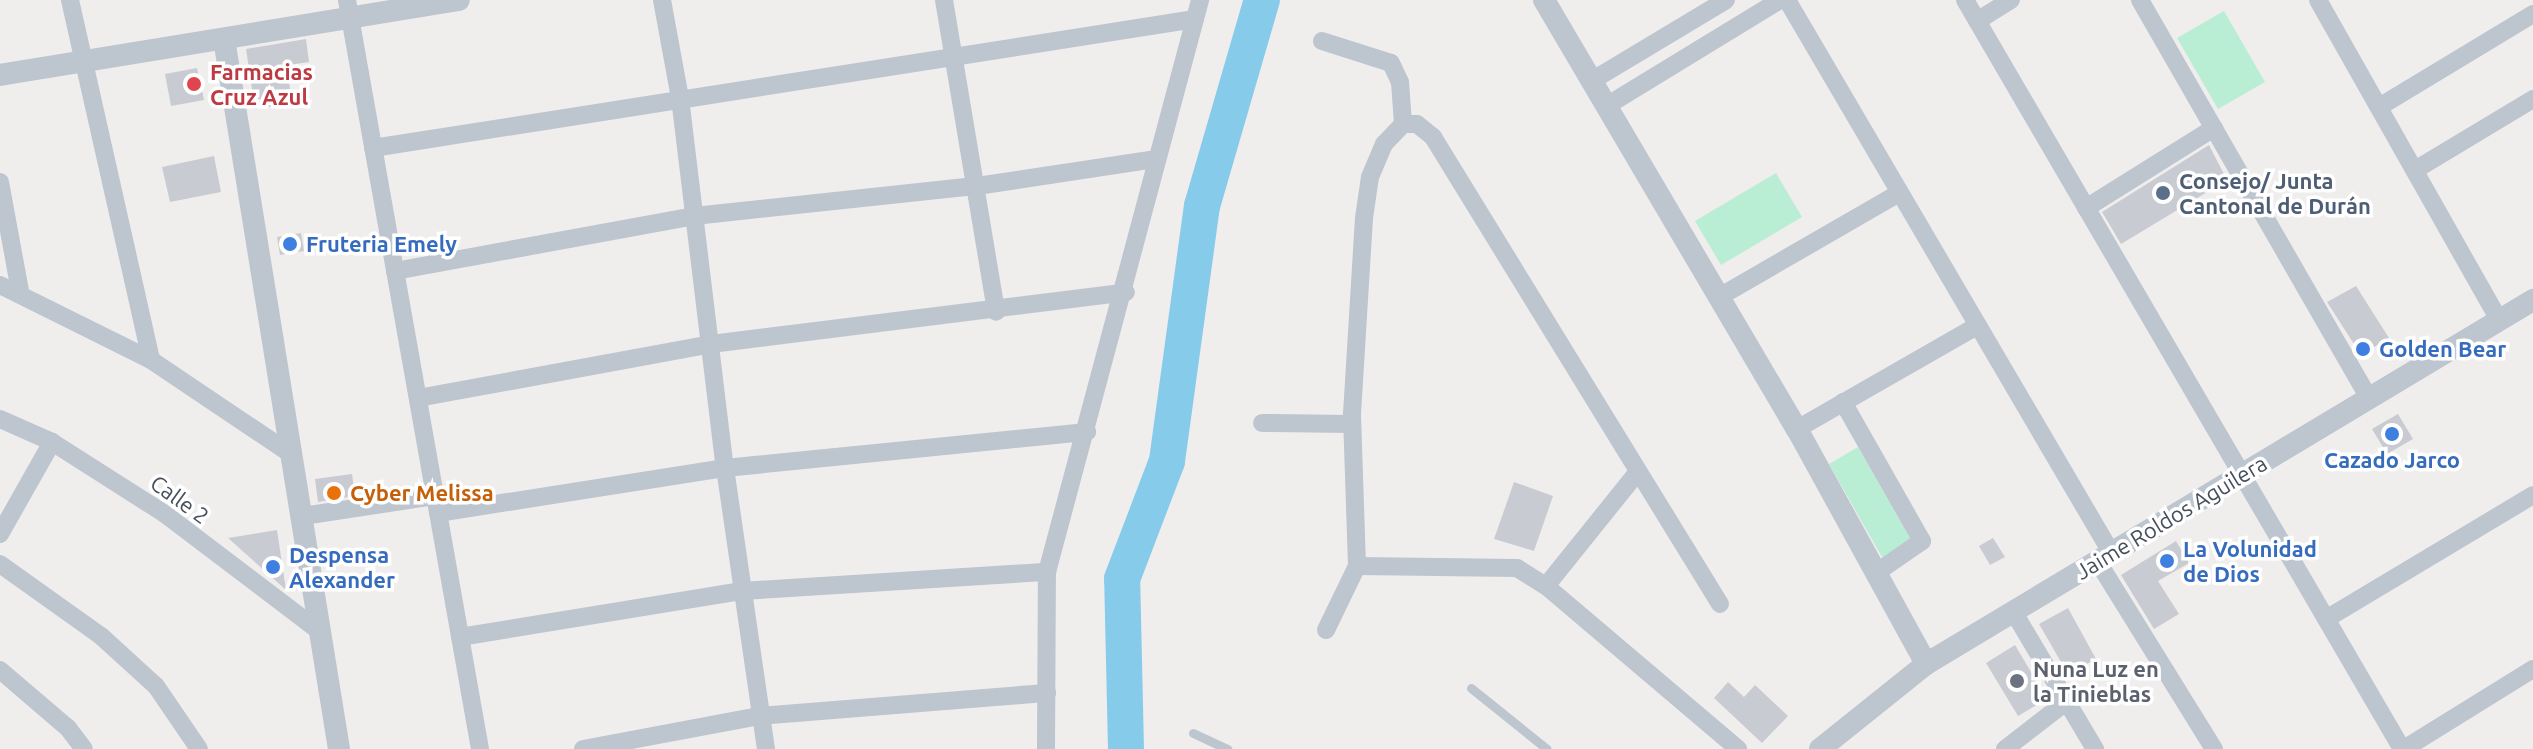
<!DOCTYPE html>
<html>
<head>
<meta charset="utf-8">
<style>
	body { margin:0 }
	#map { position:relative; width:2533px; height:749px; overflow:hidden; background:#f0eded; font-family:Ubuntu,sans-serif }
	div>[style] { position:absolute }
	.green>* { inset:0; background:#baeed4 }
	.river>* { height:36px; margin:-18px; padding:0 18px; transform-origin:18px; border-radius:18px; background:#87cbeb }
	.building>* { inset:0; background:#c9cbd3 }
	.service>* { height:9px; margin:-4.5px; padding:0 4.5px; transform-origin:4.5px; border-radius:4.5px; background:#bdc5cf }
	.minor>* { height:18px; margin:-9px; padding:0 9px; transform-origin:9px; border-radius:9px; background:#bdc5cf }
	.tertiary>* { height:22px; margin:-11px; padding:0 11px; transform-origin:11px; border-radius:11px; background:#bdc5cf }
	.dots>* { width:22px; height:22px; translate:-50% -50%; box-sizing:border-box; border:4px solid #fff; border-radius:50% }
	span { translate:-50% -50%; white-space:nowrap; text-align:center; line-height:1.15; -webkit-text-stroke:7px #fff; paint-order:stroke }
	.health-label { font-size:22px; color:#be3a42; font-weight:700 }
	.left { translate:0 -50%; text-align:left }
	.service-label { font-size:22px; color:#4e5e75; font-weight:700 }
	.shop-label { font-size:22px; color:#366cbe; font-weight:700 }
	.food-label { font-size:22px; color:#c56008; font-weight:700 }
	.street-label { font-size:22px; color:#454e5a }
	.worship-label { font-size:22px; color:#5b616d; font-weight:700 }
</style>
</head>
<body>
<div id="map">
	<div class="green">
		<i style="clip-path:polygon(2224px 11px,2265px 82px,2218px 109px,2177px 38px)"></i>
		<i style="clip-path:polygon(1776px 173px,1802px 217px,1721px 265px,1695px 221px)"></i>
		<i style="clip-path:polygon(1858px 447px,1915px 547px,1886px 564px,1829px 464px)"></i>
	</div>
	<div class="river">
		<i style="left:1126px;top:749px;width:170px;rotate:-91.3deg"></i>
		<i style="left:1122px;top:579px;width:126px;rotate:-69.1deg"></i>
		<i style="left:1167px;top:461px;width:257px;rotate:-82.2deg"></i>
		<i style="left:1202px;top:206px;width:215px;rotate:-73.8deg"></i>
	</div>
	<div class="building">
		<i style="clip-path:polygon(306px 39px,309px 62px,288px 65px,291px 104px,255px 109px,246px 49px)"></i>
		<i style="clip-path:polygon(197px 68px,204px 100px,171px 106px,165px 74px)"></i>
		<i style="clip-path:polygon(2209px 145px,2227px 180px,2121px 244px,2102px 212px)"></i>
		<i style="clip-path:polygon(214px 156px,221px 192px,170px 202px,162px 167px)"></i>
		<i style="clip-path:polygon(301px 233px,304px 251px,280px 255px,277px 237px)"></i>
		<i style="clip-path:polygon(2356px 286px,2389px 338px,2361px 355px,2327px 302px)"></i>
		<i style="clip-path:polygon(2398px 414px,2413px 439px,2387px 454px,2372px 429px)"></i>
		<i style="clip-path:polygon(352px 474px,355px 496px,318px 502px,315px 479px)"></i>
		<i style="clip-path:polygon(1514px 482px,1553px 496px,1534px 551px,1494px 539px)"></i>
		<i style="clip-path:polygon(277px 530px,286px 590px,228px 538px)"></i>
		<i style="clip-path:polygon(1993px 538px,2005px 557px,1990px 565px,1979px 546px)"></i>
		<i style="clip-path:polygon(2176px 541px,2189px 563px,2158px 581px,2179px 614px,2154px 629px,2121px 575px)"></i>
		<i style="clip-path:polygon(2068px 608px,2096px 659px,2068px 674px,2039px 624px)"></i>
		<i style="clip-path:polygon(2015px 645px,2047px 699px,2018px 716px,1986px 663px)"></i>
		<i style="clip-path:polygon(1728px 682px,1744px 697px,1755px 685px,1788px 716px,1762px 743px,1714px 698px)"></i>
	</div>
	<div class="service">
		<i style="left:1471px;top:688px;width:97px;rotate:38.8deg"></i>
		<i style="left:1193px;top:733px;width:38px;rotate:25deg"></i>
	</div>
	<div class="minor">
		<i style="left:70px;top:0;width:369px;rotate:77.3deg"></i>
		<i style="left:347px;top:0;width:761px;rotate:79.93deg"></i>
		<i style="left:662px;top:0;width:100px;rotate:79.6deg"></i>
		<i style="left:680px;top:98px;width:373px;rotate:83.1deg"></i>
		<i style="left:725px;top:468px;width:284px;rotate:81.7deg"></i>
		<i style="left:944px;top:0;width:316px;rotate:80.5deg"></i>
		<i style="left:1787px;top:0;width:642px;rotate:59.6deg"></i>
		<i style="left:1965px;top:0;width:867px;rotate:59.74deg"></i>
		<i style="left:2140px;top:0;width:460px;rotate:60.1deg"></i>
		<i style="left:2318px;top:0;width:368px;rotate:60.5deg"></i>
		<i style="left:1977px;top:21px;width:40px;rotate:-32deg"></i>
		<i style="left:1322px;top:41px;width:72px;rotate:17.7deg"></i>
		<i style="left:1391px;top:63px;width:21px;rotate:65deg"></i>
		<i style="left:1400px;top:82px;width:42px;rotate:85.9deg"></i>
		<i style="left:1593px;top:80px;width:155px;rotate:-31deg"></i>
		<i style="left:1608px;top:105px;width:202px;rotate:-31.4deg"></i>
		<i style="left:2379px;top:107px;width:180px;rotate:-31.1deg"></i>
		<i style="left:373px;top:148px;width:832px;rotate:-8.92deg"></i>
		<i style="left:2415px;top:170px;width:138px;rotate:-31deg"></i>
		<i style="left:0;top:182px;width:111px;rotate:79.6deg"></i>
		<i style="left:2086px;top:208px;width:151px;rotate:-32deg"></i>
		<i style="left:395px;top:271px;width:304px;rotate:-10.4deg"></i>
		<i style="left:694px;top:216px;width:285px;rotate:-6.1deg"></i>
		<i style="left:977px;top:186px;width:180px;rotate:-8.6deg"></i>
		<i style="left:0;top:285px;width:169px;rotate:26.4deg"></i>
		<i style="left:151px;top:360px;width:169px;rotate:33.9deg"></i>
		<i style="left:1719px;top:297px;width:208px;rotate:-30deg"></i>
		<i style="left:418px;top:398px;width:298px;rotate:-10.4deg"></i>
		<i style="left:711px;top:344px;width:418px;rotate:-7.1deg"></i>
		<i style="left:1843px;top:402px;width:160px;rotate:60.4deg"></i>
		<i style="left:1922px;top:541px;width:56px;rotate:145.2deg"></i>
		<i style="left:0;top:419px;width:57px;rotate:23.9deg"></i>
		<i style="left:52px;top:442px;width:134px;rotate:32.5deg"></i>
		<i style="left:165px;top:514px;width:197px;rotate:37.2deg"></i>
		<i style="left:1262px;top:423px;width:90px;rotate:0.6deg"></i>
		<i style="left:1797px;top:429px;width:207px;rotate:-29.8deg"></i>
		<i style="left:438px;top:513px;width:291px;rotate:-8.9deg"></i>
		<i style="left:725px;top:468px;width:364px;rotate:-5.7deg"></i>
		<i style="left:303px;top:516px;width:134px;rotate:-8.6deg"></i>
		<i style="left:0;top:534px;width:106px;rotate:-60.5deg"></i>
		<i style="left:2098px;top:562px;width:220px;rotate:58.2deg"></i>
		<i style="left:0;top:564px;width:124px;rotate:35.5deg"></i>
		<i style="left:101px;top:636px;width:74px;rotate:42.3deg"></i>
		<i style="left:156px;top:686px;width:76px;rotate:55.7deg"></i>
		<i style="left:1357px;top:566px;width:160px;rotate:0.7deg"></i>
		<i style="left:1517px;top:568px;width:34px;rotate:32deg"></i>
		<i style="left:1546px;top:586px;width:252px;rotate:40.3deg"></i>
		<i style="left:1546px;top:586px;width:145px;rotate:-51.2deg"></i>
		<i style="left:2013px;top:611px;width:161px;rotate:59.3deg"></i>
		<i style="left:2326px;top:619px;width:241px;rotate:-30.9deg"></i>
		<i style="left:1326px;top:630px;width:71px;rotate:-64.2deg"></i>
		<i style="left:1357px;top:566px;width:152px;rotate:-91.9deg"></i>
		<i style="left:1352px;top:414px;width:196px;rotate:-86.5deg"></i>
		<i style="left:1364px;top:218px;width:41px;rotate:-81.7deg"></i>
		<i style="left:1370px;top:177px;width:36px;rotate:-67deg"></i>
		<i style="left:1384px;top:144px;width:28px;rotate:-46deg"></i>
		<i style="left:1403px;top:124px;width:14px"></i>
		<i style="left:1417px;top:124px;width:21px;rotate:39deg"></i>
		<i style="left:1433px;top:137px;width:548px;rotate:58.43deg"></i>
		<i style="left:460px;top:637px;width:286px;rotate:-9.3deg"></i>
		<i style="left:742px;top:591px;width:306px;rotate:-3.6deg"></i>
		<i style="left:0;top:670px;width:89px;rotate:40.5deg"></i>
		<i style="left:68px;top:728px;width:26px;rotate:53deg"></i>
		<i style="left:583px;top:749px;width:180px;rotate:-10.6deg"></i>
		<i style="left:760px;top:716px;width:288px;rotate:-4.6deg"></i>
		<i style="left:1046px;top:749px;width:177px;rotate:-89.7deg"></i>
		<i style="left:1047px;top:572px;width:592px;rotate:-75.02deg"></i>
		<i style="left:2005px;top:749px;width:78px;rotate:-37.7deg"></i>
		<i style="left:2404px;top:749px;width:152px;rotate:-31.8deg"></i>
	</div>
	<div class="tertiary">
		<i style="left:1544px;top:0;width:498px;rotate:59.5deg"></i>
		<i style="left:1797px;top:429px;width:268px;rotate:61.2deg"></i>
		<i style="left:224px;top:39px;width:719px;rotate:80.8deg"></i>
		<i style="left:0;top:75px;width:465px;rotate:-9.3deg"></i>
		<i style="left:1820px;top:749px;width:136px;rotate:-38.7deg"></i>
		<i style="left:1926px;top:664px;width:708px;rotate:-30.95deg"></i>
	</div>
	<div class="dots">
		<i style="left:194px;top:84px;background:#e0444e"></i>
		<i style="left:2163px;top:193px;background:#5c6f8a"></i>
		<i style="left:290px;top:244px;background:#3f7fe0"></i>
		<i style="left:2363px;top:349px;background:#3f7fe0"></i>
		<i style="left:2392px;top:434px;background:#3f7fe0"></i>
		<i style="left:334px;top:493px;background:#e8710a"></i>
		<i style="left:2167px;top:561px;background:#3f7fe0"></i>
		<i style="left:273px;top:567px;background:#3f7fe0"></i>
		<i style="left:2017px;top:681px;background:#6b7280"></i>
	</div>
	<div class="health-label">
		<span class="left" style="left:210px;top:84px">Farmacias<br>Cruz Azul</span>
	</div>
	<div class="service-label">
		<span class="left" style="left:2179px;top:193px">Consejo/ Junta<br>Cantonal de Durán</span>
	</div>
	<div class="shop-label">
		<span class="left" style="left:306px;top:244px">Fruteria Emely</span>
		<span class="left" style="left:2379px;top:349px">Golden Bear</span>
		<span style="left:2392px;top:460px">Cazado Jarco</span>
		<span class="left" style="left:2183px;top:561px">La Volunidad<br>de Dios</span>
		<span class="left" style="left:289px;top:567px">Despensa<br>Alexander</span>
	</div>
	<div class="food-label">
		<span class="left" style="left:350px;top:493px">Cyber Melissa</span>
	</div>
	<div class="street-label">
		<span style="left:180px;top:499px;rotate:36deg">Calle 2</span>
		<span style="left:2171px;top:517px;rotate:-31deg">Jaime Roldos Aguilera</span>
	</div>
	<div class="worship-label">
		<span class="left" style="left:2033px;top:681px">Nuna Luz en<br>la Tinieblas</span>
	</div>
</div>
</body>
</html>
